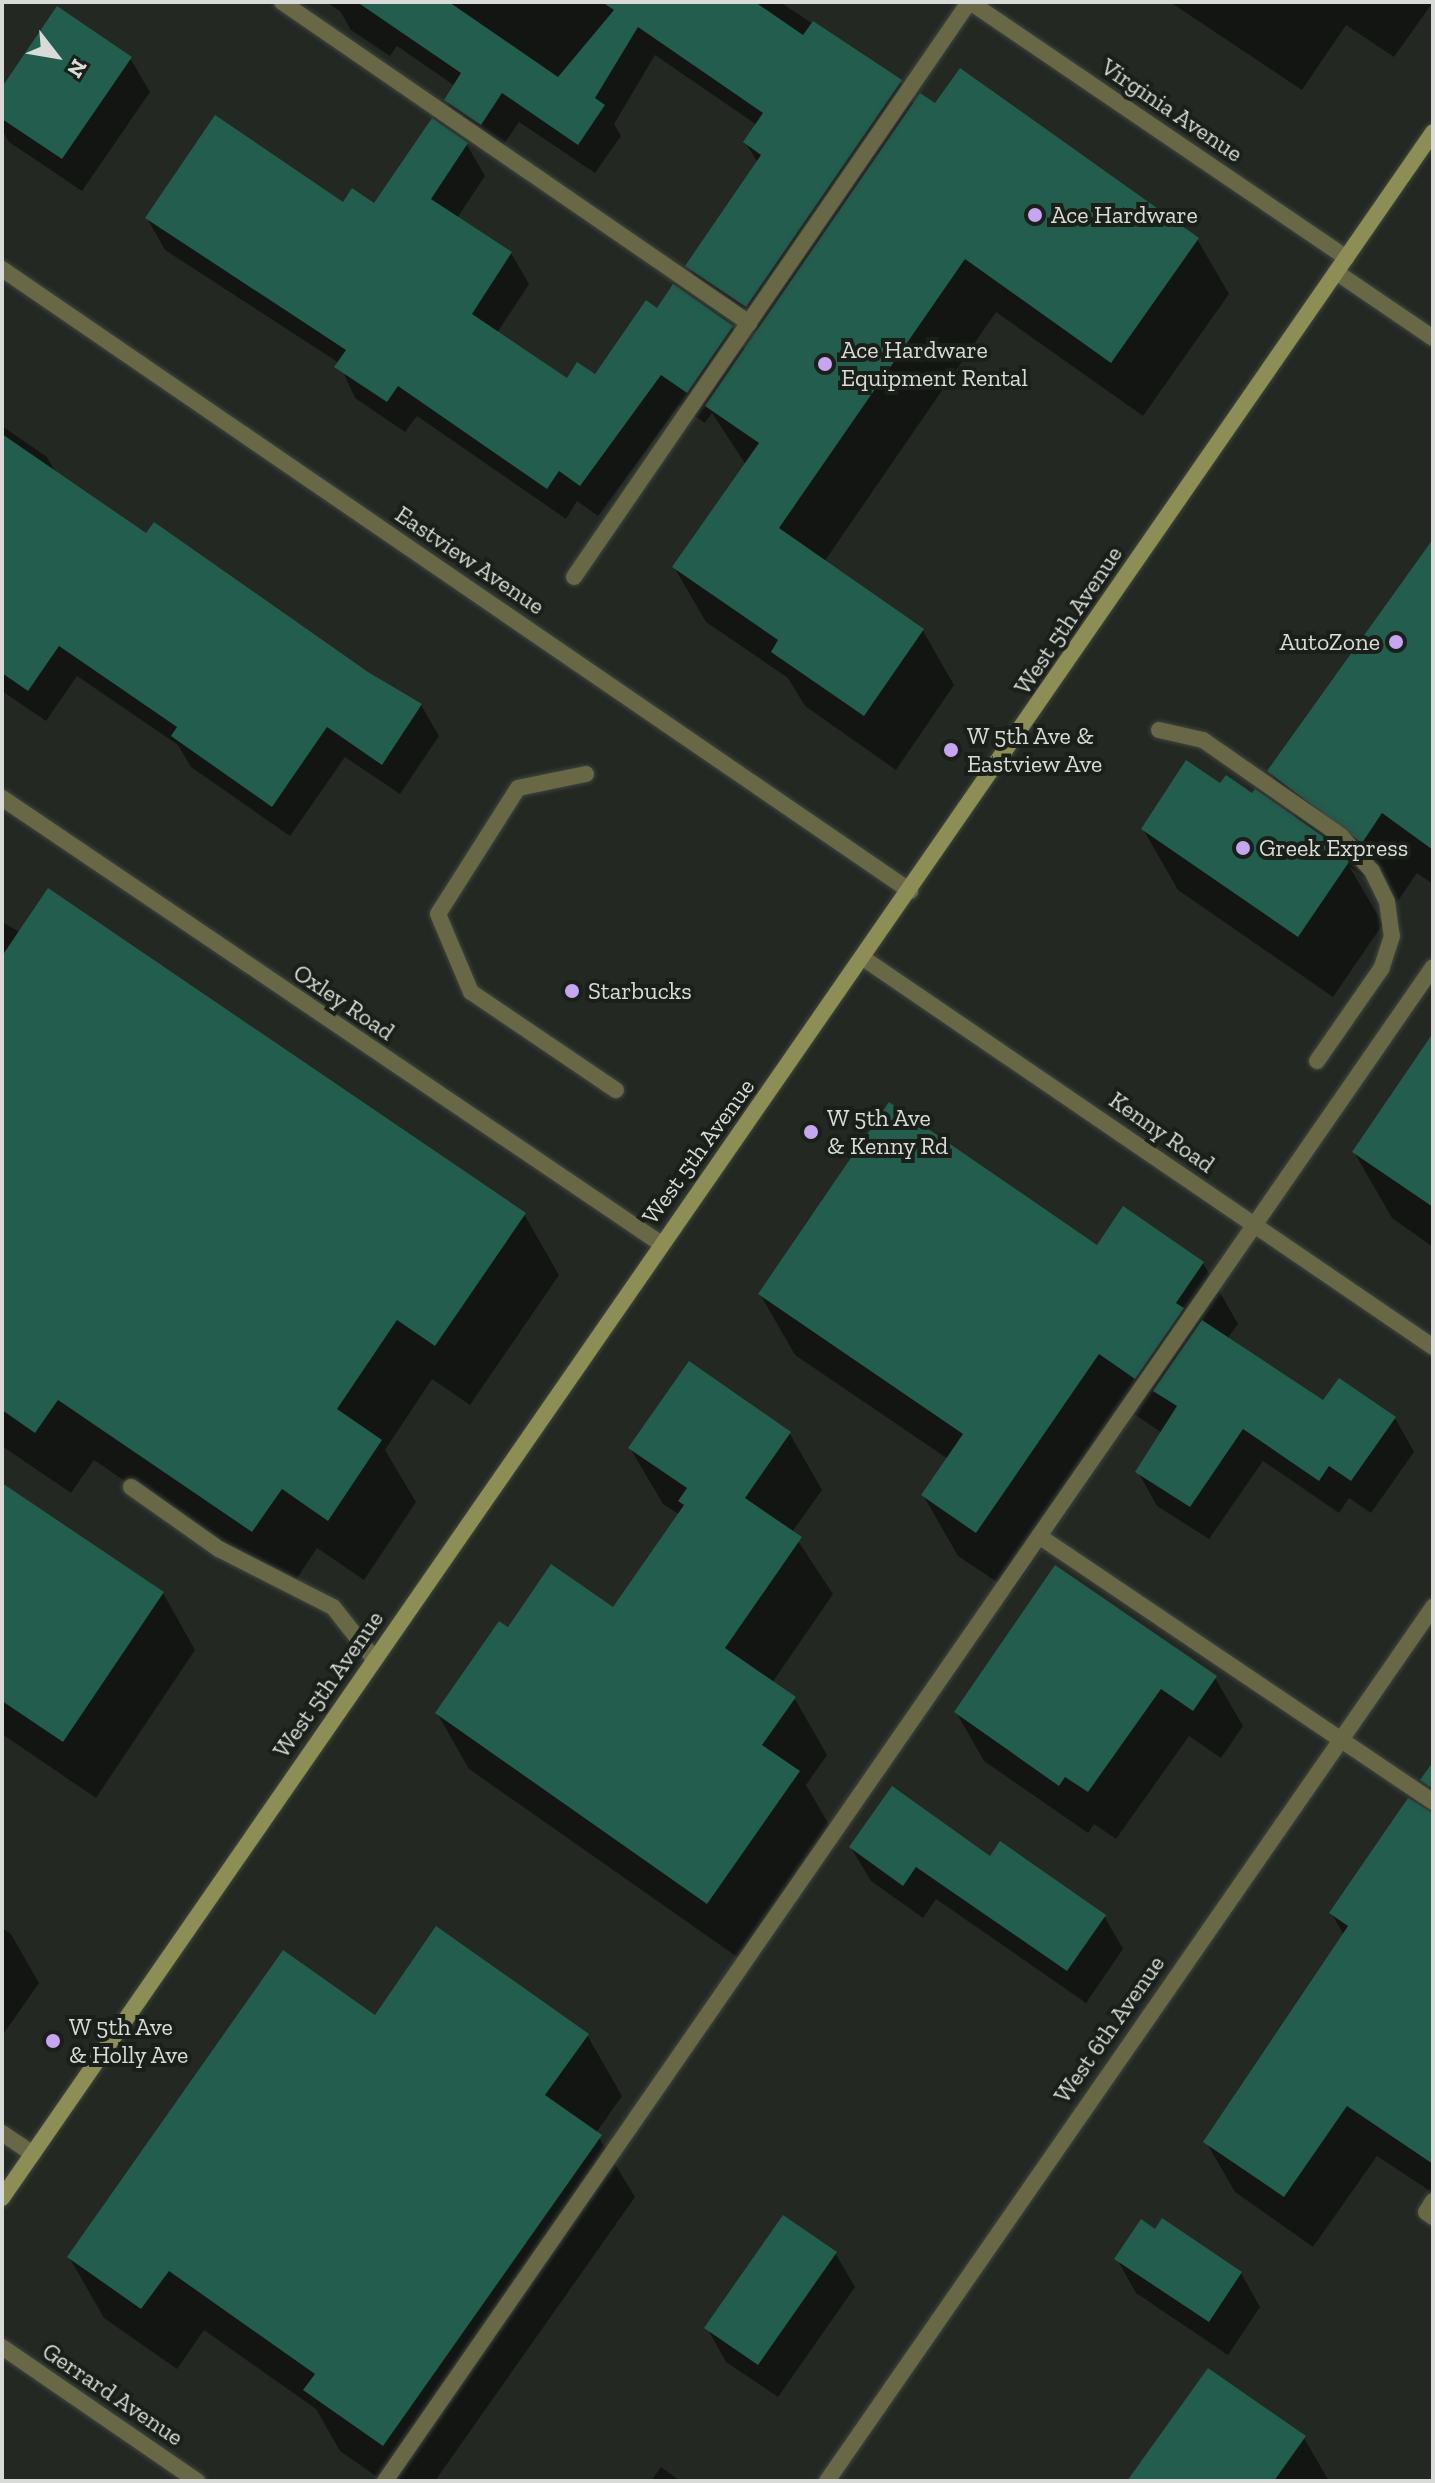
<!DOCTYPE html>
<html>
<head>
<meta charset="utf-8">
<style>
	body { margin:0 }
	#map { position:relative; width:1435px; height:2483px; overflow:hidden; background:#232922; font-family:"Zilla Slab",serif }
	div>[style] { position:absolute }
	.shadow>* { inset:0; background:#0007 }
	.building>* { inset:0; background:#225d4e }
	.roads { filter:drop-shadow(0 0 2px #40453f) drop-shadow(0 0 2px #40453f) }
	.service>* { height:16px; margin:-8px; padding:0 8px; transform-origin:8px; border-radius:8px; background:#686847 }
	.minor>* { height:16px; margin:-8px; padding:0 8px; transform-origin:8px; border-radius:8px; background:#686847 }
	.tertiary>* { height:16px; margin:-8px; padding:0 8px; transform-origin:8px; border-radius:8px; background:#686847 }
	.secondary>* { height:16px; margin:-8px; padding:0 8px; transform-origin:8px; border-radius:8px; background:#8d8d56 }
	.dots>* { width:22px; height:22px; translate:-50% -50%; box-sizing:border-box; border:4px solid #1a1f19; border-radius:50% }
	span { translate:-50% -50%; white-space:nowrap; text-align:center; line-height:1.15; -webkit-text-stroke:8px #1a1f19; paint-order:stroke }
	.street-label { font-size:24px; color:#d8dbd7 }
	.poi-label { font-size:24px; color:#d8dbd7 }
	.left { translate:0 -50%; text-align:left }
	.right { translate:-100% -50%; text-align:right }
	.frame { position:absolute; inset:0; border:4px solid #d8dbd7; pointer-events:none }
	.north { position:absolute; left:16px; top:16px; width:80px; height:80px; -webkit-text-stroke:6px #1a1f19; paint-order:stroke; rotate:121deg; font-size:22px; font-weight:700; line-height:32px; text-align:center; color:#d8dbd7 }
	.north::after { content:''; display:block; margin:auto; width:28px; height:36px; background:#d8dbd7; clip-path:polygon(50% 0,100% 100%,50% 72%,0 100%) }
</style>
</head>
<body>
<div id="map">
	<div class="shadow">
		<i style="clip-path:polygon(326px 2px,780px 2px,900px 82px,914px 105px,936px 106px,1197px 239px,1229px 294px,1143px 416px,996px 312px,824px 562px,923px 631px,954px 685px,896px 770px,805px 706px,788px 678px,706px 622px,674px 567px,746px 465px,712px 413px,705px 423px,679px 405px,598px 516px,577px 501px,566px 519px,417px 416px,405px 432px,355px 398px,339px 363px,165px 250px,147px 218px,375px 206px,467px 145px,485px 176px,457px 218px,511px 253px,529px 284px,497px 333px,567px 381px,596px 377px,657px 310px,732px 327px,745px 350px,758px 332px,705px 296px,688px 266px,758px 163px,745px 142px,757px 125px,655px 55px,614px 124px,621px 136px,595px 173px,519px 122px,498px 153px,463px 130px,446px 100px,455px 86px,397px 46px,390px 56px,351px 30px,340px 11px)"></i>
		<i style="clip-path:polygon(1170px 2px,1433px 2px,1394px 57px,1346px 25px,1302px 90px)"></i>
		<i style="clip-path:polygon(130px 58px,150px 92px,82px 191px,9px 142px,2px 130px,2px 91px)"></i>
		<i style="clip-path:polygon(2px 426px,47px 457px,57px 475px,146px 536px,421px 705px,439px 736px,400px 794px,345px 757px,290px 836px,191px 767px,178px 745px,77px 676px,46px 721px,2px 691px)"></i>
		<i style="clip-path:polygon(1433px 543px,1433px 884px,1417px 873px,1397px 902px,1349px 866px,1383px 924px,1333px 997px,1178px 890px,1143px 829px,1221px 786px,1299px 823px,1270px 771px)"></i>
		<i style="clip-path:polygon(2px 922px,524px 1214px,559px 1275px,470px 1405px,432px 1379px,385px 1450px,416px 1502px,364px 1580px,317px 1548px,288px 1592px,94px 1460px,71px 1493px,2px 1446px)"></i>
		<i style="clip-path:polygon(1433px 1037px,1433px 1247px,1392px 1218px,1354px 1152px)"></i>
		<i style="clip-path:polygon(1098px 1248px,1203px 1263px,1238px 1324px,1227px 1339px,1323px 1403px,1395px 1418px,1414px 1452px,1371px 1513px,1349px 1498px,1339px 1513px,1263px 1461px,1209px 1539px,1157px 1506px,1138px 1472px,1162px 1433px,1134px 1414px,1012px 1592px,958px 1556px,923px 1495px,948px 1459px,795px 1355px,760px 1294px)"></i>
		<i style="clip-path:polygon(790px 1434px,822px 1490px,792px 1532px,833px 1594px,772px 1683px,795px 1699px,827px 1755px,806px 1785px,831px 1828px,740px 1959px,469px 1769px,437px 1713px,508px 1629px,613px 1610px,680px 1515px,663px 1504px,630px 1448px)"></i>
		<i style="clip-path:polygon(2px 1491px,163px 1593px,195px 1650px,96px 1798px,2px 1734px)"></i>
		<i style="clip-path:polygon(1215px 1678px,1243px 1726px,1221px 1758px,1189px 1736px,1116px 1839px,1094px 1824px,1088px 1833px,984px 1761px,956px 1712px)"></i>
		<i style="clip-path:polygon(1433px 1814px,1433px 2193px,1377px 2156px,1313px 2247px,1235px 2192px,1206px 2142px,1344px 1935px,1331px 1913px)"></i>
		<i style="clip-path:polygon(851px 1848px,991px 1858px,1104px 1916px,1123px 1949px,1086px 2003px,936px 1899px,923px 1918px,871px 1881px)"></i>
		<i style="clip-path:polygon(2px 1928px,11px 1934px,39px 1983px,2px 2036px)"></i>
		<i style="clip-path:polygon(375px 2018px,587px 2035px,622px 2096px,596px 2133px,635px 2197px,435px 2481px,383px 2481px,340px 2451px,316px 2409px,204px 2330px,177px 2369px,104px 2318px,69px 2257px)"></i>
		<i style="clip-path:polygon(1156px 2231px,1241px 2273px,1260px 2307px,1228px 2355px,1136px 2293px,1117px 2259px)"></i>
		<i style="clip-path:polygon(835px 2253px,855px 2287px,778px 2397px,726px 2362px,707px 2328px)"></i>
		<i style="clip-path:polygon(1304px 2438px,1329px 2481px,1129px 2481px)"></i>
		<i style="clip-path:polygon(661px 2467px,680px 2481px,651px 2481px)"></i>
	</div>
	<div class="building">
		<i style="clip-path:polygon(357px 2px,449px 2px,558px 77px,614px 10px,602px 2px,755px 2px,803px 35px,813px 21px,902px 80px,746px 307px,685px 266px,761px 155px,743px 142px,763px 113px,638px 27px,595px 98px,605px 105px,578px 145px,502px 93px,481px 125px,444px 100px,461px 73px)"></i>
		<i style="clip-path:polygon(57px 6px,132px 57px,62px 159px,2px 119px,2px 87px)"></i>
		<i style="clip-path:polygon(960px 68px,1199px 238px,1111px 363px,965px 259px,779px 528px,924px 629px,864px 716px,771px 652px,778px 640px,672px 567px,759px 443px,705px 406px,920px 93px,935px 103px)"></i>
		<i style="clip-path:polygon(215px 115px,343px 202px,352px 188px,374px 203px,432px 118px,468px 143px,431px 199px,512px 252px,472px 314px,567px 378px,577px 362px,595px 374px,646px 300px,657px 308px,673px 284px,733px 326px,687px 393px,661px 375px,580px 486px,559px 471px,547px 489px,398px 386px,387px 402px,334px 367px,346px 350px,145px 218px)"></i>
		<i style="clip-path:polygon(2px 434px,146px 533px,154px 522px,368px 672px,422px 704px,382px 765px,327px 727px,272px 807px,171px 736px,177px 727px,59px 646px,28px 691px,2px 673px)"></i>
		<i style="clip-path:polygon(1433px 539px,1433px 850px,1382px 813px,1362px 843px,1267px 771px)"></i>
		<i style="clip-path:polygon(1186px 760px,1220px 783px,1226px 775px,1252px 793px,1255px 789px,1334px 844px,1349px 862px,1298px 937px,1141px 829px)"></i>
		<i style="clip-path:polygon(48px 888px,526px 1213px,435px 1346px,397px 1320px,337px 1409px,382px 1440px,328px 1521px,282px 1489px,252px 1532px,58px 1400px,35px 1433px,2px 1410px,2px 956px)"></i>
		<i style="clip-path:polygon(1433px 1033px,1433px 1207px,1352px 1152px)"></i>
		<i style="clip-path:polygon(889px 1102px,1097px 1245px,1123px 1206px,1204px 1262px,1176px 1303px,1184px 1308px,1135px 1379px,1099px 1354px,976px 1533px,921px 1495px,963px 1434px,758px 1294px)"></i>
		<i style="clip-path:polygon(1202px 1320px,1323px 1400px,1339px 1378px,1396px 1417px,1351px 1481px,1329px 1466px,1319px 1481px,1243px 1429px,1190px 1507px,1135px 1472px,1177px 1406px,1153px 1391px)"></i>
		<i style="clip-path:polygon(689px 1361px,791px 1432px,745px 1498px,802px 1537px,725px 1648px,796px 1697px,762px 1745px,800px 1771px,707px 1904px,435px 1713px,499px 1621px,508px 1627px,551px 1564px,613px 1607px,684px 1505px,678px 1501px,687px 1488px,628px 1448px)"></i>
		<i style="clip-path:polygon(2px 1483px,164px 1592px,63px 1742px,2px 1701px)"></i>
		<i style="clip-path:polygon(1055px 1565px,1217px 1676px,1193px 1711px,1161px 1689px,1088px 1792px,1065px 1777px,1059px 1786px,954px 1712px)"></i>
		<i style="clip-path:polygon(1433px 1762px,1433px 1789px,1420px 1780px)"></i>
		<i style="clip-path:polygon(892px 1786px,990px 1856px,1000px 1841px,1106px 1915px,1067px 1971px,916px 1867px,903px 1886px,849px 1847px)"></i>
		<i style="clip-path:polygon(1408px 1798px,1433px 1813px,1433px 2164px,1347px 2106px,1284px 2197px,1203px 2142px,1348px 1926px,1329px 1913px)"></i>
		<i style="clip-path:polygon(436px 1926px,589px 2034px,545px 2095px,602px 2135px,383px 2446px,303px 2390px,315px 2374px,169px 2271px,141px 2309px,67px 2257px,283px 1950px,375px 2015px)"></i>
		<i style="clip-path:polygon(783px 2215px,837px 2252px,758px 2365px,704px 2328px)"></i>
		<i style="clip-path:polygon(1162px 2218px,1242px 2272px,1209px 2322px,1114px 2259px,1141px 2219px,1155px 2229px)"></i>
		<i style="clip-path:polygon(1208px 2368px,1306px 2436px,1274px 2481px,1127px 2481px)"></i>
	</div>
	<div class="roads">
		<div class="service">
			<i style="left:282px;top:2px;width:567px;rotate:34.5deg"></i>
			<i style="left:574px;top:577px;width:698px;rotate:-55.51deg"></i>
			<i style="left:1159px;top:730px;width:45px;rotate:12.8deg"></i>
			<i style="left:1203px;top:740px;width:168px;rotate:34.8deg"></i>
			<i style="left:1341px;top:836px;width:47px;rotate:48.5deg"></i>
			<i style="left:1372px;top:871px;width:34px;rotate:64deg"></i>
			<i style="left:1387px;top:902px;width:34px;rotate:82deg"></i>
			<i style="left:1392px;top:936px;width:35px;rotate:108deg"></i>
			<i style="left:1381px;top:969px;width:112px;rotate:124.8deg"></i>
			<i style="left:586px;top:774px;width:69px;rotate:168.4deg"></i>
			<i style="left:518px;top:788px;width:149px;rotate:122.4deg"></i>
			<i style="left:438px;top:914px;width:85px;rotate:67.1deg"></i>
			<i style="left:471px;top:992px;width:175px;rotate:34.1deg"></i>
			<i style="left:131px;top:1487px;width:108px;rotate:35.2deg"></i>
			<i style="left:219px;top:1549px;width:128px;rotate:27deg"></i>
			<i style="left:333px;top:1607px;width:66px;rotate:51.7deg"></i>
			<i style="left:1039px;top:1536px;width:475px;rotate:34deg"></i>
			<i style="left:1433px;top:2201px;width:13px;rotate:122deg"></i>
			<i style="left:1426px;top:2212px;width:9px;rotate:36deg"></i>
			<i style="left:385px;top:2481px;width:1841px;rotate:-55.31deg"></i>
		</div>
		<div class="minor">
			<i style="left:970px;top:2px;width:455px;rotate:34.2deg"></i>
			<i style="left:1336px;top:272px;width:117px;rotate:34.2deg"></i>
			<i style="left:2px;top:798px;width:794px;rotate:34.07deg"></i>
			<i style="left:2px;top:2133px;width:37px;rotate:34deg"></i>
			<i style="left:2px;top:2347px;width:237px;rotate:34.5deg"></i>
			<i style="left:827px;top:2481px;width:1064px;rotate:-55.26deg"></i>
		</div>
		<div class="tertiary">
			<i style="left:2px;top:269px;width:1101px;rotate:34.41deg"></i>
			<i style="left:863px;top:958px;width:690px;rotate:34.31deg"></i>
		</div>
		<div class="secondary">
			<i style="left:2px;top:2198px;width:2513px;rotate:-55.29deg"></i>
		</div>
	</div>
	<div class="dots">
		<i style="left:1035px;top:215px;background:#c6a6f0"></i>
		<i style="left:825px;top:364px;background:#c6a6f0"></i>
		<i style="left:1396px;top:642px;background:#c6a6f0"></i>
		<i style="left:951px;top:750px;background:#c6a6f0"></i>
		<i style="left:1243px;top:848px;background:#c6a6f0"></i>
		<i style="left:572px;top:991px;background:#c6a6f0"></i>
		<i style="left:811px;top:1132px;background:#c6a6f0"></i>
		<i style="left:53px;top:2041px;background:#c6a6f0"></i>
	</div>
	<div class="street-label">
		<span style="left:1172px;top:110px;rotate:34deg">Virginia Avenue</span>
		<span style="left:470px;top:560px;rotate:34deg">Eastview Avenue</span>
		<span style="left:1068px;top:620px;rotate:-56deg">West 5th Avenue</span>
		<span style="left:344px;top:1002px;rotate:34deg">Oxley Road</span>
		<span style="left:1162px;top:1132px;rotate:35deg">Kenny Road</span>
		<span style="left:698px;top:1151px;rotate:-54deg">West 5th Avenue</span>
		<span style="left:328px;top:1684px;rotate:-55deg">West 5th Avenue</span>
		<span style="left:1109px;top:2029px;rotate:-55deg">West 6th Avenue</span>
		<span style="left:113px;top:2394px;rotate:34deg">Gerrard Avenue</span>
	</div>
	<div class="poi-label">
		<span class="left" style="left:1051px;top:215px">Ace Hardware</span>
		<span class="left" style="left:841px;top:364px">Ace Hardware<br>Equipment Rental</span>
		<span class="right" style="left:1380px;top:642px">AutoZone</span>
		<span class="left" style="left:967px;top:750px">W 5th Ave &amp;<br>Eastview Ave</span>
		<span class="left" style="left:1259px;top:848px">Greek Express</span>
		<span class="left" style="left:588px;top:991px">Starbucks</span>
		<span class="left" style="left:827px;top:1132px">W 5th Ave<br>&amp; Kenny Rd</span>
		<span class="left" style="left:69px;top:2041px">W 5th Ave<br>&amp; Holly Ave</span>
	</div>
	<div class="frame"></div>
	<div class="north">N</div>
</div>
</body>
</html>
